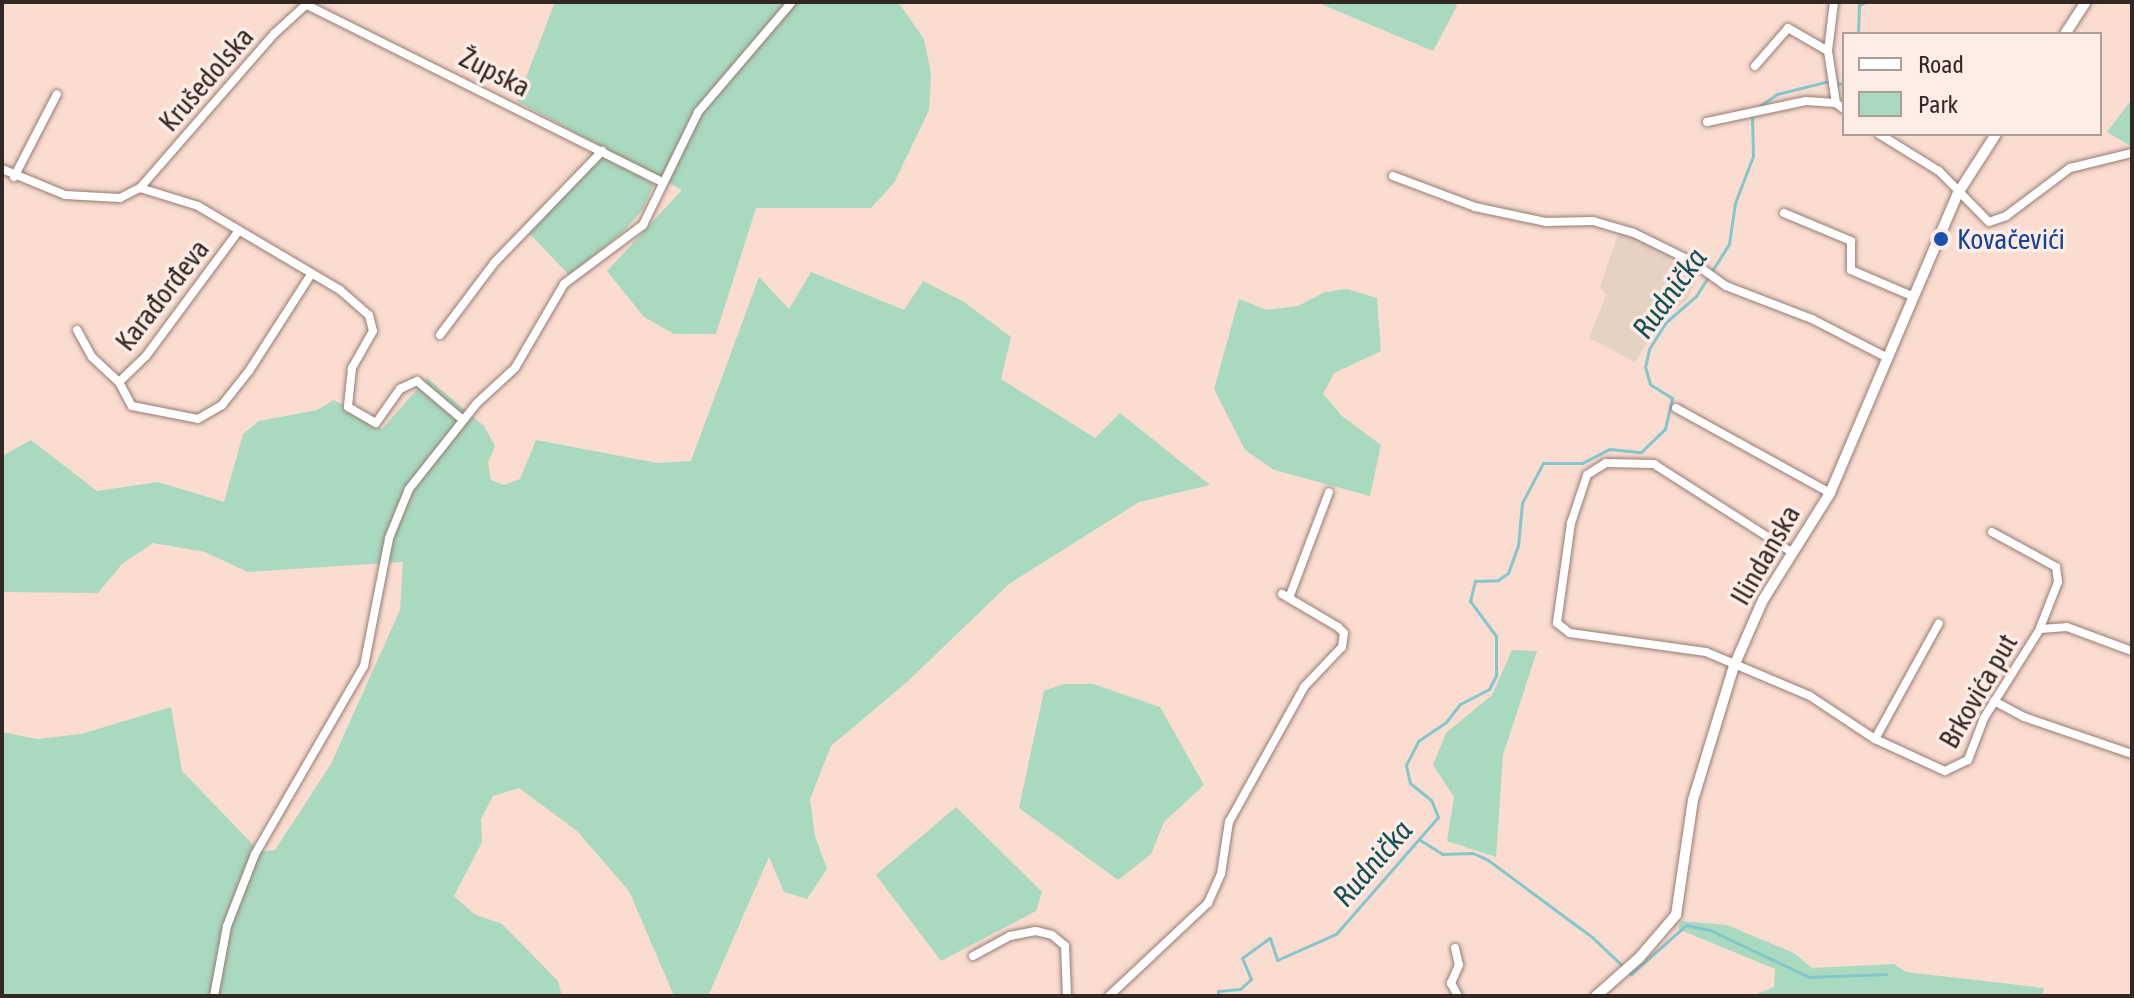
<!DOCTYPE html>
<html>
<head>
<meta charset="utf-8">
<style>
	body { margin:0 }
	#map { position:relative; width:2134px; height:998px; overflow:hidden; background:#fadcd1; font-family:"Asap Condensed",sans-serif }
	div>[style] { position:absolute }
	.industrial>* { inset:0; background:#e6d2c4 }
	.green>* { inset:0; background:#a9d9bf }
	.stream>* { height:3px; margin:-1.5px; padding:0 1.5px; transform-origin:1.5px; border-radius:1.5px; background:#83c7cd }
	.roads { filter:drop-shadow(0 0 2px #967c72) drop-shadow(0 0 2px #967c72) }
	.minor>* { height:8px; margin:-4px; padding:0 4px; transform-origin:4px; border-radius:4px; background:#fff }
	.tertiary>* { height:10px; margin:-5px; padding:0 5px; transform-origin:5px; border-radius:5px; background:#fff }
	.dots>* { width:22px; height:22px; translate:-50% -50%; box-sizing:border-box; border:4px solid #feece6; border-radius:50% }
	span { translate:-50% -50%; white-space:nowrap; text-align:center; line-height:1.15; -webkit-text-stroke:7px #feece6; paint-order:stroke }
	.street-label { font-size:28px; color:#322723 }
	.transit-label { font-size:28px; color:#164399 }
	.left { translate:0 -50%; text-align:left }
	.water-label { font-size:30px; color:#165156; font-style:italic }
	.frame { position:absolute; inset:0; border:4px solid #322723; pointer-events:none }
	.legend { position:absolute; left:1842px; top:32px; width:260px; height:104px; box-sizing:border-box; background:#feece6; border:2px solid #ac9d98; margin:0; padding:10px 14px; list-style:none; font-size:24px; color:#322723 }
	.legend li { display:flex; align-items:center; gap:16px; height:40px }
	.legend b { width:40px; border:2px solid #ac9d98 }
</style>
</head>
<body>
<div id="map">
	<div class="industrial">
		<i style="clip-path:polygon(1619px 231px,1687px 263px,1699px 274px,1687px 300px,1661px 321px,1635px 362px,1589px 338px,1606px 295px,1600px 287px)"></i>
	</div>
	<div class="green">
		<i style="clip-path:polygon(555px 2px,898px 2px,924px 39px,931px 74px,929px 110px,894px 183px,871px 208px,756px 208px,716px 334px,674px 334px,644px 317px,607px 271px,682px 190px,517px 101px)"></i>
		<i style="clip-path:polygon(1316px 2px,1453px 2px,1457px 6px,1433px 51px)"></i>
		<i style="clip-path:polygon(2132px 99px,2132px 147px,2107px 132px)"></i>
		<i style="clip-path:polygon(601px 155px,654px 184px,643px 209px,623px 232px,569px 275px,528px 232px)"></i>
		<i style="clip-path:polygon(811px 272px,904px 310px,923px 281px,964px 302px,1011px 337px,1001px 379px,1095px 438px,1120px 413px,1210px 485px,1139px 502px,1009px 584px,907px 682px,831px 746px,810px 799px,815px 836px,827px 869px,807px 899px,784px 892px,769px 857px,708px 996px,674px 996px,629px 891px,577px 831px,519px 788px,493px 796px,481px 819px,482px 842px,454px 896px,474px 914px,502px 924px,558px 981px,562px 996px,2px 996px,2px 732px,37px 739px,81px 734px,171px 707px,182px 771px,260px 852px,275px 850px,331px 764px,400px 610px,403px 562px,248px 572px,205px 552px,153px 543px,122px 564px,98px 593px,2px 592px,2px 456px,31px 440px,97px 491px,158px 482px,224px 502px,243px 434px,259px 421px,317px 410px,334px 400px,382px 429px,427px 378px,484px 426px,495px 446px,488px 463px,491px 480px,504px 485px,520px 479px,536px 440px,657px 463px,691px 461px,759px 277px,789px 309px)"></i>
		<i style="clip-path:polygon(1347px 289px,1377px 298px,1381px 351px,1334px 373px,1323px 394px,1342px 416px,1381px 445px,1370px 496px,1274px 470px,1245px 450px,1214px 389px,1239px 299px,1267px 310px,1298px 306px,1325px 292px)"></i>
		<i style="clip-path:polygon(1512px 650px,1537px 651px,1503px 755px,1496px 857px,1447px 841px,1454px 797px,1433px 765px,1446px 733px,1492px 695px)"></i>
		<i style="clip-path:polygon(1063px 684px,1093px 684px,1160px 707px,1204px 785px,1164px 822px,1151px 854px,1118px 880px,1019px 808px,1044px 691px)"></i>
		<i style="clip-path:polygon(956px 807px,1042px 892px,1036px 911px,941px 961px,876px 875px)"></i>
		<i style="clip-path:polygon(1681px 921px,1727px 925px,1794px 953px,1812px 968px,1894px 964px,1906px 972px,2044px 988px,2042px 996px,1751px 996px,1774px 987px,1775px 969px,1678px 929px)"></i>
	</div>
	<div class="stream">
		<i style="left:1858px;top:34px;width:29px;rotate:-88deg"></i>
		<i style="left:1859px;top:5px;width:7px;rotate:-27deg"></i>
		<i style="left:1757px;top:108px;width:24px;rotate:-35deg"></i>
		<i style="left:1777px;top:94px;width:49px;rotate:-14deg"></i>
		<i style="left:1825px;top:82px;width:19px;rotate:6deg"></i>
		<i style="left:1420px;top:840px;width:26px;rotate:32deg"></i>
		<i style="left:1442px;top:854px;width:31px;rotate:-2deg"></i>
		<i style="left:1473px;top:853px;width:17px;rotate:25deg"></i>
		<i style="left:1488px;top:860px;width:129px;rotate:36.5deg"></i>
		<i style="left:1592px;top:937px;width:54px;rotate:43.5deg"></i>
		<i style="left:1631px;top:974px;width:74px;rotate:-41.7deg"></i>
		<i style="left:1686px;top:925px;width:25px;rotate:12deg"></i>
		<i style="left:1710px;top:930px;width:110px;rotate:25.4deg"></i>
		<i style="left:1809px;top:977px;width:77px;rotate:-2.2deg"></i>
		<i style="left:1218px;top:996px;width:5px;rotate:-90deg"></i>
		<i style="left:1218px;top:991px;width:22px;rotate:-5deg"></i>
		<i style="left:1240px;top:989px;width:15px;rotate:-42deg"></i>
		<i style="left:1251px;top:979px;width:23px;rotate:-113deg"></i>
		<i style="left:1242px;top:958px;width:34px;rotate:-36deg"></i>
		<i style="left:1270px;top:938px;width:23px;rotate:72deg"></i>
		<i style="left:1277px;top:960px;width:64px;rotate:-23.8deg"></i>
		<i style="left:1336px;top:934px;width:155px;rotate:-48.9deg"></i>
		<i style="left:1438px;top:817px;width:18px;rotate:-112deg"></i>
		<i style="left:1431px;top:800px;width:27px;rotate:-141deg"></i>
		<i style="left:1410px;top:783px;width:18px;rotate:-103deg"></i>
		<i style="left:1406px;top:765px;width:27px;rotate:-63deg"></i>
		<i style="left:1418px;top:741px;width:34px;rotate:-34deg"></i>
		<i style="left:1446px;top:722px;width:23px;rotate:-52deg"></i>
		<i style="left:1460px;top:704px;width:33px;rotate:-27deg"></i>
		<i style="left:1489px;top:689px;width:16px;rotate:-63deg"></i>
		<i style="left:1496px;top:675px;width:39px;rotate:-90deg"></i>
		<i style="left:1496px;top:636px;width:44px;rotate:-126.6deg"></i>
		<i style="left:1470px;top:601px;width:21px;rotate:-76deg"></i>
		<i style="left:1475px;top:581px;width:23px;rotate:-2deg"></i>
		<i style="left:1498px;top:580px;width:12px;rotate:-35deg"></i>
		<i style="left:1508px;top:573px;width:29px;rotate:-70deg"></i>
		<i style="left:1518px;top:546px;width:43px;rotate:-84.7deg"></i>
		<i style="left:1522px;top:503px;width:45px;rotate:-62.3deg"></i>
		<i style="left:1543px;top:463px;width:39px"></i>
		<i style="left:1582px;top:463px;width:31px;rotate:-27deg"></i>
		<i style="left:1610px;top:449px;width:31px;rotate:6deg"></i>
		<i style="left:1641px;top:452px;width:33px;rotate:-44deg"></i>
		<i style="left:1665px;top:429px;width:32px;rotate:-77deg"></i>
		<i style="left:1672px;top:398px;width:26px;rotate:-148deg"></i>
		<i style="left:1650px;top:384px;width:18px;rotate:-106deg"></i>
		<i style="left:1645px;top:367px;width:18px;rotate:-77deg"></i>
		<i style="left:1649px;top:349px;width:31px;rotate:-58deg"></i>
		<i style="left:1665px;top:323px;width:41px;rotate:-41.1deg"></i>
		<i style="left:1696px;top:296px;width:62px;rotate:-57.6deg"></i>
		<i style="left:1729px;top:244px;width:41px;rotate:-81.7deg"></i>
		<i style="left:1735px;top:203px;width:50px;rotate:-69deg"></i>
		<i style="left:1753px;top:156px;width:42px;rotate:-91.4deg"></i>
	</div>
	<div class="roads">
		<div class="minor">
			<i style="left:1834px;top:2px;width:49px;rotate:97deg"></i>
			<i style="left:1828px;top:51px;width:53px;rotate:81.3deg"></i>
			<i style="left:307px;top:5px;width:397px;rotate:26.5deg"></i>
			<i style="left:1755px;top:66px;width:50px;rotate:-49deg"></i>
			<i style="left:1788px;top:28px;width:46px;rotate:29.9deg"></i>
			<i style="left:1707px;top:122px;width:101px;rotate:-12deg"></i>
			<i style="left:1806px;top:101px;width:30px;rotate:4deg"></i>
			<i style="left:1836px;top:103px;width:10px;rotate:37deg"></i>
			<i style="left:1879px;top:134px;width:70px;rotate:31.7deg"></i>
			<i style="left:1939px;top:171px;width:71px;rotate:45.6deg"></i>
			<i style="left:1989px;top:222px;width:18px;rotate:-19deg"></i>
			<i style="left:2006px;top:216px;width:80px;rotate:-36.9deg"></i>
			<i style="left:2070px;top:168px;width:64px;rotate:-13.6deg"></i>
			<i style="left:2px;top:169px;width:68px;rotate:22.4deg"></i>
			<i style="left:65px;top:195px;width:55px;rotate:3.1deg"></i>
			<i style="left:120px;top:198px;width:22px;rotate:-27deg"></i>
			<i style="left:140px;top:188px;width:61px;rotate:17.2deg"></i>
			<i style="left:198px;top:206px;width:165px;rotate:30.6deg"></i>
			<i style="left:340px;top:290px;width:38px;rotate:41deg"></i>
			<i style="left:369px;top:315px;width:16px;rotate:76deg"></i>
			<i style="left:373px;top:331px;width:43px;rotate:119.6deg"></i>
			<i style="left:352px;top:368px;width:39px;rotate:96deg"></i>
			<i style="left:348px;top:407px;width:32px;rotate:30deg"></i>
			<i style="left:376px;top:423px;width:42px;rotate:-54.8deg"></i>
			<i style="left:400px;top:389px;width:19px;rotate:-25deg"></i>
			<i style="left:417px;top:381px;width:60px;rotate:40.3deg"></i>
			<i style="left:1393px;top:176px;width:88px;rotate:20.7deg"></i>
			<i style="left:1475px;top:207px;width:73px;rotate:11.9deg"></i>
			<i style="left:1546px;top:222px;width:47px;rotate:-1.2deg"></i>
			<i style="left:1593px;top:221px;width:43px;rotate:16.3deg"></i>
			<i style="left:1634px;top:233px;width:64px;rotate:26.2deg"></i>
			<i style="left:1691px;top:261px;width:43px;rotate:35.5deg"></i>
			<i style="left:1726px;top:286px;width:92px;rotate:21deg"></i>
			<i style="left:1812px;top:319px;width:85px;rotate:27.2deg"></i>
			<i style="left:14px;top:177px;width:93px;rotate:-62.6deg"></i>
			<i style="left:140px;top:188px;width:204px;rotate:-49deg"></i>
			<i style="left:274px;top:34px;width:47px;rotate:-42.4deg"></i>
			<i style="left:1784px;top:213px;width:73px;rotate:22.7deg"></i>
			<i style="left:1851px;top:241px;width:29px;rotate:90deg"></i>
			<i style="left:1851px;top:270px;width:66px;rotate:23.1deg"></i>
			<i style="left:77px;top:330px;width:31px;rotate:61deg"></i>
			<i style="left:92px;top:357px;width:37px;rotate:43deg"></i>
			<i style="left:119px;top:382px;width:27px;rotate:62deg"></i>
			<i style="left:132px;top:406px;width:67px;rotate:11.1deg"></i>
			<i style="left:198px;top:419px;width:28px;rotate:-30deg"></i>
			<i style="left:222px;top:405px;width:43px;rotate:-51.5deg"></i>
			<i style="left:249px;top:371px;width:113px;rotate:-57.3deg"></i>
			<i style="left:440px;top:335px;width:90px;rotate:-53.1deg"></i>
			<i style="left:494px;top:263px;width:156px;rotate:-46deg"></i>
			<i style="left:119px;top:382px;width:37px;rotate:-44deg"></i>
			<i style="left:146px;top:356px;width:153px;rotate:-53.5deg"></i>
			<i style="left:1676px;top:408px;width:176px;rotate:28.9deg"></i>
			<i style="left:1992px;top:532px;width:73px;rotate:28.7deg"></i>
			<i style="left:2056px;top:567px;width:15px;rotate:82deg"></i>
			<i style="left:2058px;top:582px;width:49px;rotate:111.4deg"></i>
			<i style="left:1793px;top:553px;width:165px;rotate:-147.4deg"></i>
			<i style="left:1654px;top:464px;width:48px;rotate:-178.8deg"></i>
			<i style="left:1606px;top:463px;width:22px;rotate:148deg"></i>
			<i style="left:1587px;top:475px;width:51px;rotate:108.4deg"></i>
			<i style="left:1571px;top:523px;width:101px;rotate:98deg"></i>
			<i style="left:1557px;top:623px;width:16px;rotate:38deg"></i>
			<i style="left:1570px;top:633px;width:137px;rotate:8deg"></i>
			<i style="left:1706px;top:652px;width:113px;rotate:22.9deg"></i>
			<i style="left:1810px;top:696px;width:78px;rotate:33.5deg"></i>
			<i style="left:1875px;top:739px;width:77px;rotate:24.6deg"></i>
			<i style="left:1945px;top:771px;width:25px;rotate:-26deg"></i>
			<i style="left:1968px;top:760px;width:45px;rotate:-69.1deg"></i>
			<i style="left:1984px;top:718px;width:105px;rotate:-57.8deg"></i>
			<i style="left:2040px;top:629px;width:27px;rotate:-4deg"></i>
			<i style="left:2067px;top:627px;width:69px;rotate:20.3deg"></i>
			<i style="left:1289px;top:598px;width:113px;rotate:-69.3deg"></i>
			<i style="left:1994px;top:701px;width:34px;rotate:28deg"></i>
			<i style="left:2024px;top:717px;width:114px;rotate:18.9deg"></i>
			<i style="left:1875px;top:739px;width:132px;rotate:-61.1deg"></i>
			<i style="left:1455px;top:948px;width:17px;rotate:77deg"></i>
			<i style="left:1459px;top:965px;width:20px;rotate:114deg"></i>
			<i style="left:1451px;top:983px;width:15px;rotate:62deg"></i>
			<i style="left:973px;top:956px;width:42px;rotate:-28.4deg"></i>
			<i style="left:1010px;top:936px;width:26px;rotate:-11deg"></i>
			<i style="left:1036px;top:931px;width:16px;rotate:14deg"></i>
			<i style="left:1052px;top:935px;width:17px;rotate:40deg"></i>
			<i style="left:1065px;top:946px;width:50px;rotate:87.7deg"></i>
			<i style="left:214px;top:996px;width:71px;rotate:-79.5deg"></i>
			<i style="left:227px;top:926px;width:77px;rotate:-68.7deg"></i>
			<i style="left:255px;top:854px;width:217px;rotate:-59.9deg"></i>
			<i style="left:364px;top:666px;width:130px;rotate:-78.9deg"></i>
			<i style="left:389px;top:538px;width:53px;rotate:-67.8deg"></i>
			<i style="left:409px;top:489px;width:110px;rotate:-51.7deg"></i>
			<i style="left:477px;top:403px;width:52px;rotate:-42.6deg"></i>
			<i style="left:515px;top:368px;width:97px;rotate:-59.7deg"></i>
			<i style="left:564px;top:284px;width:99px;rotate:-36.8deg"></i>
			<i style="left:643px;top:225px;width:126px;rotate:-64deg"></i>
			<i style="left:698px;top:112px;width:145px;rotate:-49.5deg"></i>
			<i style="left:1109px;top:996px;width:136px;rotate:-43.2deg"></i>
			<i style="left:1208px;top:903px;width:32px;rotate:-66deg"></i>
			<i style="left:1221px;top:874px;width:53px;rotate:-81.3deg"></i>
			<i style="left:1229px;top:822px;width:154px;rotate:-60.9deg"></i>
			<i style="left:1304px;top:687px;width:55px;rotate:-46.5deg"></i>
			<i style="left:1342px;top:647px;width:14px;rotate:-82deg"></i>
			<i style="left:1344px;top:633px;width:8px;rotate:-135deg"></i>
			<i style="left:1338px;top:627px;width:65px;rotate:-149.5deg"></i>
		</div>
		<div class="tertiary">
			<i style="left:2065px;top:34px;width:38px;rotate:-57deg"></i>
			<i style="left:1596px;top:996px;width:57px;rotate:-41.5deg"></i>
			<i style="left:1639px;top:958px;width:57px;rotate:-49.3deg"></i>
			<i style="left:1676px;top:915px;width:116px;rotate:-81.6deg"></i>
			<i style="left:1693px;top:800px;width:140px;rotate:-73deg"></i>
			<i style="left:1734px;top:666px;width:72px;rotate:-66.3deg"></i>
			<i style="left:1763px;top:600px;width:126px;rotate:-57.9deg"></i>
			<i style="left:1830px;top:493px;width:326px;rotate:-66.9deg"></i>
			<i style="left:1958px;top:193px;width:70px;rotate:-57.2deg"></i>
		</div>
	</div>
	<div class="dots">
		<i style="left:1941px;top:239px;background:#1a4fb4"></i>
	</div>
	<div class="street-label">
		<span style="left:495px;top:72px;rotate:27deg">Župska</span>
		<span style="left:206px;top:79px;rotate:-49deg">Krušedolska</span>
		<span style="left:162px;top:295px;rotate:-52deg">Karađorđeva</span>
		<span style="left:1765px;top:555px;rotate:-60deg">Ilindanska</span>
		<span style="left:1978px;top:691px;rotate:-60deg">Brkovića put</span>
	</div>
	<div class="transit-label">
		<span class="left" style="left:1957px;top:239px">Kovačevići</span>
	</div>
	<div class="water-label">
		<span style="left:1669px;top:293px;rotate:-54deg">Rudnička</span>
		<span style="left:1372px;top:863px;rotate:-49deg">Rudnička</span>
	</div>
	<div class="frame"></div>
	<ul class="legend">
	<li><b style="height:10px;background:#fff"></b>Road</li>
	<li><b style="height:22px;background:#a9d9bf"></b>Park</li>
	</ul>
</div>
</body>
</html>
